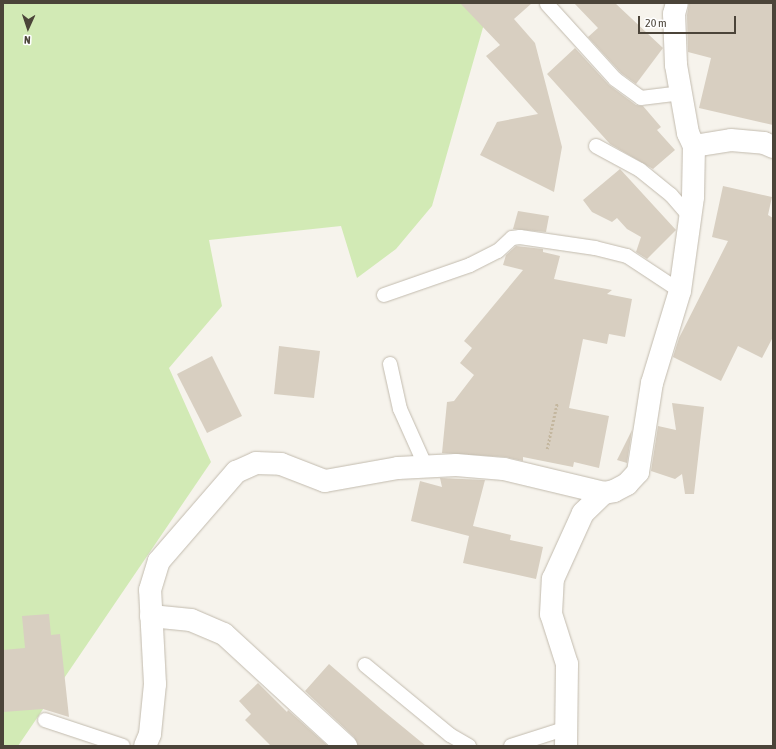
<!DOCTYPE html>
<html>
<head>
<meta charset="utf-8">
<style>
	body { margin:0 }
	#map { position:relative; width:776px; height:749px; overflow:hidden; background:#f6f3ec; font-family:"Asap Condensed",sans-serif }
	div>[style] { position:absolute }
	.green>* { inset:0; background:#d2eab5 }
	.building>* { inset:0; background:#d8cfc1 }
	.path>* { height:2.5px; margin-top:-1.25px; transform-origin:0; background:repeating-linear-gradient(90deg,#c4b79f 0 2px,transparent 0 4px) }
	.roads { filter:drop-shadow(0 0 1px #c2bbae) drop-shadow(0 0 1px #c2bbae) }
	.lane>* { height:14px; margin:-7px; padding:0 7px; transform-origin:7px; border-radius:7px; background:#fff }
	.street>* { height:22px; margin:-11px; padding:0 11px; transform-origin:11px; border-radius:11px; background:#fff }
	span { translate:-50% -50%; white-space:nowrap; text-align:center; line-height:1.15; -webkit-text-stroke:4px #fff; paint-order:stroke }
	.frame { position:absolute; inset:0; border:4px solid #4b4439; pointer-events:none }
	.north { position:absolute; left:8px; top:8px; width:40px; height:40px; -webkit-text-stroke:3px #fff; paint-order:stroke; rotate:183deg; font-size:11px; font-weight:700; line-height:16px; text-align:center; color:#4b4439 }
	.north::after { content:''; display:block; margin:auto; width:14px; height:18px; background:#4b4439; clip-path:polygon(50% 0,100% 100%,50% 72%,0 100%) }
	.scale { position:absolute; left:638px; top:16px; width:98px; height:18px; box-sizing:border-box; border:2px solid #4b4439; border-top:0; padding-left:5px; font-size:12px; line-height:14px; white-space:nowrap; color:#4b4439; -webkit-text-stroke:3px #fff; paint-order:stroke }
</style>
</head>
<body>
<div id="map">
	<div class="green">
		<i style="clip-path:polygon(3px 3px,490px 3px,432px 206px,396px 249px,357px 278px,341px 226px,209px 240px,222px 306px,169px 368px,211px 462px,18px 746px,3px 746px)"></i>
	</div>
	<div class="building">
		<i style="clip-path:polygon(460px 3px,532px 3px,514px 19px,535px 43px,562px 147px,554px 192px,480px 155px,497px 122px,538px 114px,486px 56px,500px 45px)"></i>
		<i style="clip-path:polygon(574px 3px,615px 3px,663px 48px,636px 84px,621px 73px,588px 37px,598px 28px)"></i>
		<i style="clip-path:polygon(689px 3px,773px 3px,773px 125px,699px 108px,711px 58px,688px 52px,687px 15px)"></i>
		<i style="clip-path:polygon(575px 48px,609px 85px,636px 105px,643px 106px,661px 127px,657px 130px,675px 150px,653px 169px,610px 144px,547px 74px)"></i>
		<i style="clip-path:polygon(620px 169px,676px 230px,647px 259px,636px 252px,641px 237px,627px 229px,617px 218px,612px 222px,592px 212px,583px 200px)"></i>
		<i style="clip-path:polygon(723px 186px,772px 197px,768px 215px,773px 218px,773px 337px,762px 358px,738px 346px,721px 381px,673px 357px,679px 338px,728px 241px,712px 237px)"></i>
		<i style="clip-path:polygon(518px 211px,549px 216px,546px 232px,513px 229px)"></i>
		<i style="clip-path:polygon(516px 246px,543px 249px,543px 252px,560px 256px,554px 279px,612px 290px,607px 294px,632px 299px,625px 337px,609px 334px,607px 344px,583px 339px,569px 408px,609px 416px,599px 468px,574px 462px,573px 467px,523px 457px,523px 461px,505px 457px,442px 453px,447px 402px,454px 401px,474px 375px,460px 363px,472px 348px,464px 341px,523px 270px,503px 265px,506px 255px)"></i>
		<i style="clip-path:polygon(279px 346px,320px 351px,314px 398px,274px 394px)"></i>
		<i style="clip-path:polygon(212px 356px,242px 416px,207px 433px,177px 374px)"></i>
		<i style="clip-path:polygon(672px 403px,704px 407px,694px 494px,685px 494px,682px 474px,675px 479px,651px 471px,658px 426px,676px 430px)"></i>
		<i style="clip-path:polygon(632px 430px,627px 463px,617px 460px)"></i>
		<i style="clip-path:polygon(440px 478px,485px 480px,473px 526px,511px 535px,510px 540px,543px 547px,536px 579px,463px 563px,469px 536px,411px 521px,420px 481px,442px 487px)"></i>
		<i style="clip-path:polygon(49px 614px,51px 635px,60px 634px,69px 717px,43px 709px,3px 712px,3px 650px,25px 648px,22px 616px)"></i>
		<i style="clip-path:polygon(329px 664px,381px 709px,426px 746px,358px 746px,354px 737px,305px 691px)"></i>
		<i style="clip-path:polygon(258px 683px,287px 712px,288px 710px,328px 746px,271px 746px,245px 720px,251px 714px,239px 701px)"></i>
	</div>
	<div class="path">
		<i style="left:547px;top:449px;width:47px;rotate:-77.7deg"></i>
	</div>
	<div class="roads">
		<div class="lane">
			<i style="left:547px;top:4px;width:101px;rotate:47.8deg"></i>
			<i style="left:615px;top:79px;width:32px;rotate:36deg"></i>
			<i style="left:641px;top:98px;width:41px;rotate:-7deg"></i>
			<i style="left:596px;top:146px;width:50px;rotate:28.6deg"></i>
			<i style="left:640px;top:170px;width:40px;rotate:39deg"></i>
			<i style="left:671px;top:195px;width:29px;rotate:49deg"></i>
			<i style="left:384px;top:295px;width:91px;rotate:-19.2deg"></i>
			<i style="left:470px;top:265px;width:31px;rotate:-27deg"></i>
			<i style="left:498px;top:251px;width:19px;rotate:-43deg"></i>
			<i style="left:512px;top:238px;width:8px;rotate:-7deg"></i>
			<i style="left:520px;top:237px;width:76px;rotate:8.3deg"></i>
			<i style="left:595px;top:248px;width:33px;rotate:14deg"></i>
			<i style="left:627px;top:256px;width:64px;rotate:33.4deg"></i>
			<i style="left:390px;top:364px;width:46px;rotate:77.5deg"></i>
			<i style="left:400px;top:409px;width:61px;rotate:65.9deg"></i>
			<i style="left:365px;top:665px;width:110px;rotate:39.5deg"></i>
			<i style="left:450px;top:735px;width:22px;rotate:30deg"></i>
			<i style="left:45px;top:720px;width:82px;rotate:18.4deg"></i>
			<i style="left:511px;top:746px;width:56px;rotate:-17.8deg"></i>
		</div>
		<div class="street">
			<i style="left:694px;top:146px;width:37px;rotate:-9deg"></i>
			<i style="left:731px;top:140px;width:33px;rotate:5deg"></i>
			<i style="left:764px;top:143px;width:10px;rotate:24deg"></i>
			<i style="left:151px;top:616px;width:40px;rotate:5.7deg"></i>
			<i style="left:191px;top:620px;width:36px;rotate:23deg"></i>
			<i style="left:224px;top:634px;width:166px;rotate:42.6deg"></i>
			<i style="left:145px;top:746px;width:13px;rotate:-67deg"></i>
			<i style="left:150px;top:734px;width:50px;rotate:-84.3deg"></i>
			<i style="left:155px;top:684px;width:94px;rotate:-93deg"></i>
			<i style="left:150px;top:590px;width:30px;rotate:-73deg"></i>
			<i style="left:159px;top:561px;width:118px;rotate:-49.1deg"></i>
			<i style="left:236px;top:472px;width:22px;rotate:-24deg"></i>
			<i style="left:256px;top:463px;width:25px;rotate:2deg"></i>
			<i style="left:281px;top:464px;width:47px;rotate:21.1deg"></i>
			<i style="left:325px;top:481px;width:74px;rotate:-10.1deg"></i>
			<i style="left:398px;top:468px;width:58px;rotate:-3deg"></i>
			<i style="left:456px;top:465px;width:48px;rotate:4.8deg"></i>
			<i style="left:504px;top:469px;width:103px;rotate:13.5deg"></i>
			<i style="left:604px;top:493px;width:10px;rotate:-11deg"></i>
			<i style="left:614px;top:491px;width:15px;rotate:-28deg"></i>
			<i style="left:627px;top:484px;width:16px;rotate:-47deg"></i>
			<i style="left:638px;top:472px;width:90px;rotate:-81.1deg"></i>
			<i style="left:652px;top:383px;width:96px;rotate:-73.1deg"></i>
			<i style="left:680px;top:291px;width:95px;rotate:-82.1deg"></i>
			<i style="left:693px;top:197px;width:51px;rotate:-88.9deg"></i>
			<i style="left:694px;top:146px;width:14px;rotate:-115deg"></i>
			<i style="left:688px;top:133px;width:69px;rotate:-100deg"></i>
			<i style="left:676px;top:65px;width:51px;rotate:-92.2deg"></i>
			<i style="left:674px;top:14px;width:11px;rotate:-75deg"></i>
			<i style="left:566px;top:746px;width:82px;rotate:-89.3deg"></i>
			<i style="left:567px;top:664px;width:52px;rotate:-107.7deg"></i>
			<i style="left:551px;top:614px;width:35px;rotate:-87deg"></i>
			<i style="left:553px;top:579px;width:72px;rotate:-65.6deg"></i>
			<i style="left:583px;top:513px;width:29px;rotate:-44deg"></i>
		</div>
	</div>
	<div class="frame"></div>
	<div class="north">N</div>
	<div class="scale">20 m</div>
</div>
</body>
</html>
